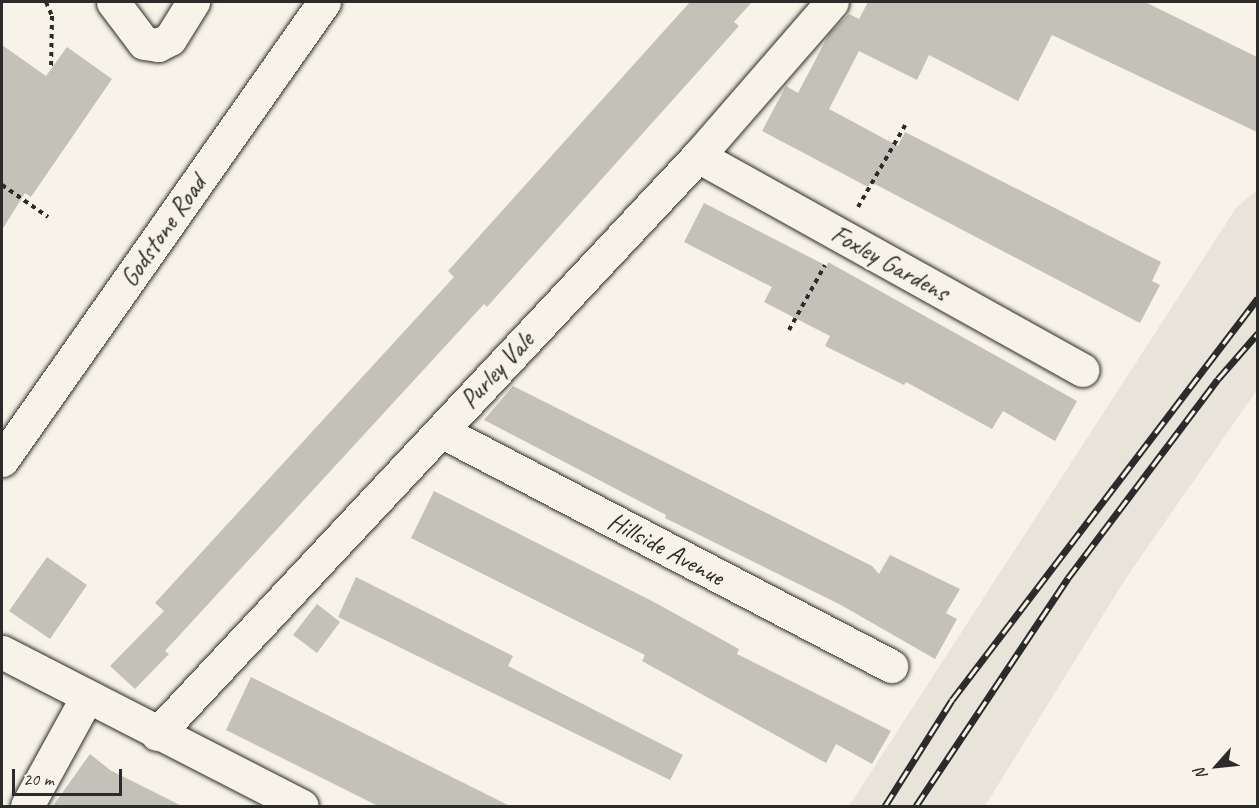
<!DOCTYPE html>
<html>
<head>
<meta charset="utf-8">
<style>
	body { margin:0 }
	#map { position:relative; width:1259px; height:808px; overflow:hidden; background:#f7f3e8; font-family:Caveat,sans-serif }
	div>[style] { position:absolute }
	.built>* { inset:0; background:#e8e4da }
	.building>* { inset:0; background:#c4c1b9 }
	.path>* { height:4px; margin-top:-2px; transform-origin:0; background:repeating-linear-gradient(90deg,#2b2b2b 0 4.5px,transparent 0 9px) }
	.roads { filter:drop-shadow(0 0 2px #2b2b2b) drop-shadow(0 0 2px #2b2b2b) }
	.minor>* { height:33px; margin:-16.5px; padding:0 16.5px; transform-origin:16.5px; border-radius:16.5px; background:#f7f3e8 }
	.highway>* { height:33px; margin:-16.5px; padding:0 16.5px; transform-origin:16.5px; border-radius:16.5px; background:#f7f3e8 }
	.rail>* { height:7px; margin-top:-3.5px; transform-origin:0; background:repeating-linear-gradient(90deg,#f7f3e8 0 14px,#2b2b2b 0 28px); box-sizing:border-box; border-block:2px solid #2b2b2b }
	span { translate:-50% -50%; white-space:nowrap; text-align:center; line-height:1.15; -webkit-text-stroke:5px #f7f3e8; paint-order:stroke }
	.street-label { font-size:26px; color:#2b2b2b }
	.frame { position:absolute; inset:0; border:3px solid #2b2b2b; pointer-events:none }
	.north { position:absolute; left:1187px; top:736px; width:60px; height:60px; -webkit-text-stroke:4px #f7f3e8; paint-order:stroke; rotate:243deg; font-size:16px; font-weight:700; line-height:24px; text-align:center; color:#2b2b2b }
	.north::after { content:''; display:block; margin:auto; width:21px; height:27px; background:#2b2b2b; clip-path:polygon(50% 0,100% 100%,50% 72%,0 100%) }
	.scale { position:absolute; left:12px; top:769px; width:110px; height:27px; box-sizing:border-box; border:3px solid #2b2b2b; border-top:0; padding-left:8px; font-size:18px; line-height:21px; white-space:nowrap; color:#2b2b2b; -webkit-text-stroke:4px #f7f3e8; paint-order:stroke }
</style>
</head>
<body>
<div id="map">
	<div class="built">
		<i style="clip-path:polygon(1257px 190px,1257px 390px,1126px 578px,985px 806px,849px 806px,1236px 208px)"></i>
	</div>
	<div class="building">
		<i style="clip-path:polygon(690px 2px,752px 2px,734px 22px,739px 26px,487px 307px,484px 304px,165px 651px,169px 654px,135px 689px,110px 666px,164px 611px,155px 603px,454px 277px,448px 271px)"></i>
		<i style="clip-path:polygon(868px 2px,1145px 2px,1257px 57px,1257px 132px,1052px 35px,1018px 101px,929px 55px,917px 80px,859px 51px,829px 109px,898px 146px,905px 132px,1161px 262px,1152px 281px,1160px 285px,1140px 323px,871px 182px,868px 187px,762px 131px,786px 86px,798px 93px,829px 34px,849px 14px,859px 19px)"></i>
		<i style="clip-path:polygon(2px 45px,46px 76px,67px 47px,112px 79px,31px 197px,25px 193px,2px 230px)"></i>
		<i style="clip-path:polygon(704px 203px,827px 266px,828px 262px,1077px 401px,1055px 441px,1003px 411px,992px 429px,906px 382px,904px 385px,825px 346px,830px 336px,764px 302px,772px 287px,684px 242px)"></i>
		<i style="clip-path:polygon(513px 386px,872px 566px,879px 574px,890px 555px,960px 589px,946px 613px,957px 619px,935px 659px,841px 605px,665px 518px,666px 515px,484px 420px)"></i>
		<i style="clip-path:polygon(434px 491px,654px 602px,739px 649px,737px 654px,891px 731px,872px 764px,836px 744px,826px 763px,642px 661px,645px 655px,411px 538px)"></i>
		<i style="clip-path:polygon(47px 557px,87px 585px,50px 639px,9px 611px)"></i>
		<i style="clip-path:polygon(356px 577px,513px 656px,508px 666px,683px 755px,670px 780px,338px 617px)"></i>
		<i style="clip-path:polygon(317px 604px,340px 622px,317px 653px,293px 635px)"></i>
		<i style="clip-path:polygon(251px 677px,271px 687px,512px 807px,380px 807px,226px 730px)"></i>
		<i style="clip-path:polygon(90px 754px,110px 770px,184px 807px,52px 807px)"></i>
	</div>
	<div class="path">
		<i style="left:46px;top:2px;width:15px;rotate:67deg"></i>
		<i style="left:52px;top:16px;width:54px;rotate:91.1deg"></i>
		<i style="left:2px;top:185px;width:56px;rotate:34.8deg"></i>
		<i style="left:858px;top:207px;width:96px;rotate:-60deg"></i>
		<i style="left:789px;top:330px;width:74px;rotate:-61deg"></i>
	</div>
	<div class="roads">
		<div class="minor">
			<i style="left:113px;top:2px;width:51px;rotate:52.9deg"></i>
			<i style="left:144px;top:43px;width:14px;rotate:8deg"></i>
			<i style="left:158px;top:45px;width:13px;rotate:-27deg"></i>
			<i style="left:170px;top:39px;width:44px;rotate:-58.1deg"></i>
			<i style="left:698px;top:156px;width:440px;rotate:29.1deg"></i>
			<i style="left:441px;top:431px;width:508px;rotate:27.57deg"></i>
			<i style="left:2px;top:652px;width:337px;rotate:27.2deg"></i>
			<i style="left:157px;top:734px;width:792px;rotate:-46.89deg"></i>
			<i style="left:698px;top:156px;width:204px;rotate:-49deg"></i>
			<i style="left:27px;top:806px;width:124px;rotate:-61.2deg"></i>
		</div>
		<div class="highway">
			<i style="left:2px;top:460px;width:560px;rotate:-54.89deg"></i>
		</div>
	</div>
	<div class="rail">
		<i style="left:885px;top:806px;width:125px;rotate:-57.7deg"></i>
		<i style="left:952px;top:700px;width:505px;rotate:-52.72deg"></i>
		<i style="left:916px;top:806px;width:274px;rotate:-56.3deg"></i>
		<i style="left:1068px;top:578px;width:249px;rotate:-53deg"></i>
		<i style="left:1218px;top:379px;width:61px;rotate:-49deg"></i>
	</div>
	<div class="street-label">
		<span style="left:163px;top:231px;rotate:-55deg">Godstone Road</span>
		<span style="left:890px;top:263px;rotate:29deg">Foxley Gardens</span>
		<span style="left:497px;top:370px;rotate:-47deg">Purley Vale</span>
		<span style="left:666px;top:549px;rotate:28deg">Hillside Avenue</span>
	</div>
	<div class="frame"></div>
	<div class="north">N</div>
	<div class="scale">20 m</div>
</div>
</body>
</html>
